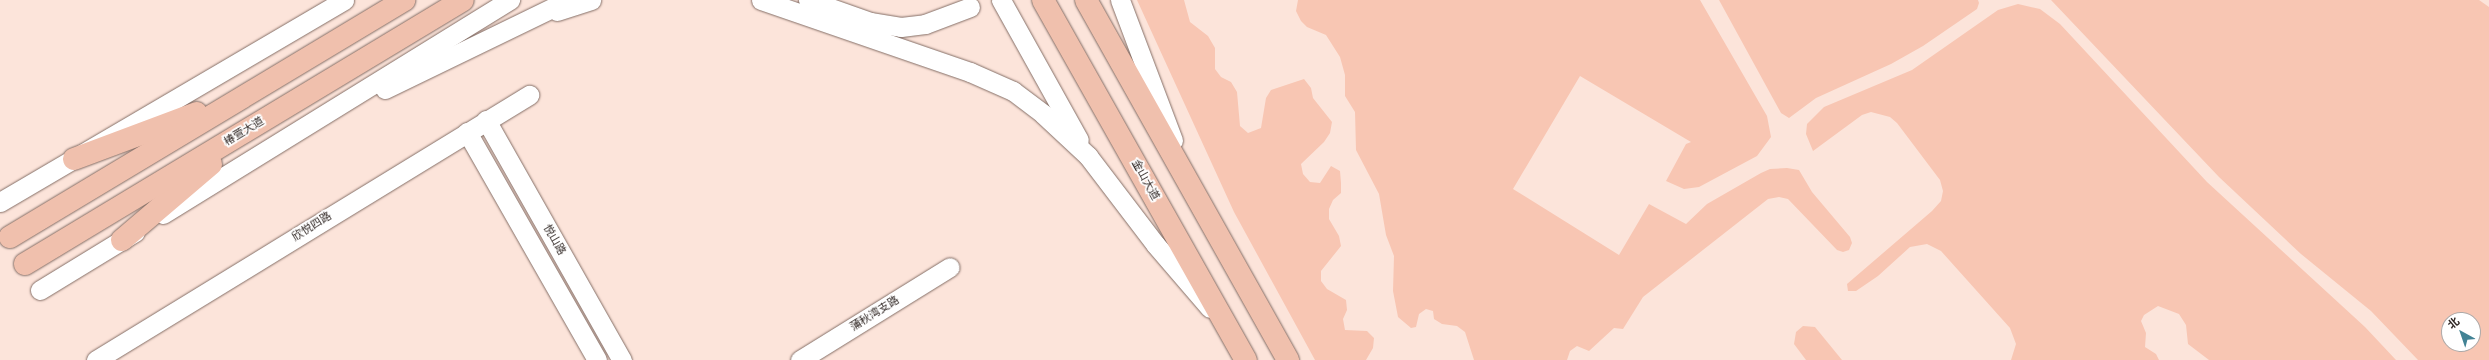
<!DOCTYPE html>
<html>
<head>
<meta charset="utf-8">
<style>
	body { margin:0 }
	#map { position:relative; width:2489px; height:360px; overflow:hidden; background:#fce4da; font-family:Signika,"Noto Sans SC",sans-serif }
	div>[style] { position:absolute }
	.green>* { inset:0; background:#f8c6b3 }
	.roads { filter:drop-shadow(0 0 1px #846e66) drop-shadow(0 0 1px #846e66) }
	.secondary>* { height:19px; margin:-9.5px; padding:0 9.5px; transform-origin:9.5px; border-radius:9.5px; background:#fff }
	.highway>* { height:22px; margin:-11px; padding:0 11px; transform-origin:11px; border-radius:11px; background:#f0c0ad }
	span { translate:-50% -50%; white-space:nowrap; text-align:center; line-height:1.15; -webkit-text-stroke:3.5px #fff; paint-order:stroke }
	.street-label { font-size:11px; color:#322926 }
	.north { position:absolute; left:2441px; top:312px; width:40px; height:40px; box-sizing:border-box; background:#fff; border:1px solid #ada9a8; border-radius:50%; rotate:320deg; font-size:11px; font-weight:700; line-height:16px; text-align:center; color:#322926 }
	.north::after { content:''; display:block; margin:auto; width:14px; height:18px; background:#428395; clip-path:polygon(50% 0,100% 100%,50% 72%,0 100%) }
</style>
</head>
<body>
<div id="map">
	<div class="green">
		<i style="clip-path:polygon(1137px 0,1184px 0,1190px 22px,1208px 36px,1215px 48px,1215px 69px,1221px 77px,1231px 82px,1237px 92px,1240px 126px,1248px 133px,1261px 128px,1266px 98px,1271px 90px,1304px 79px,1311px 88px,1313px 98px,1332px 122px,1330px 133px,1324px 142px,1301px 164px,1303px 174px,1310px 182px,1320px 183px,1331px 166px,1340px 171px,1341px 183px,1341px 193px,1333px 200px,1329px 209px,1329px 219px,1339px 236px,1341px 246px,1321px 271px,1321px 281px,1327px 289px,1346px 300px,1347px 310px,1343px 319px,1345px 330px,1367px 331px,1374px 338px,1373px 348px,1366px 360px,1315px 360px,1234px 212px)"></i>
		<i style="clip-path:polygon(1298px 0,1700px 0,1767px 116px,1771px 137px,1757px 156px,1699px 187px,1684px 189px,1666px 181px,1686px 144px,1691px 142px,1580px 76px,1513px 189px,1619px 255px,1649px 204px,1686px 224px,1707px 204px,1761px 173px,1770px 169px,1787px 168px,1799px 170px,1812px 192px,1850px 237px,1852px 243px,1849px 250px,1843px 252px,1837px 250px,1788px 199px,1779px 197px,1768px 199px,1643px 297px,1623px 329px,1614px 328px,1589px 351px,1577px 346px,1570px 351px,1567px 360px,1474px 360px,1465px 332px,1457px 326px,1442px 324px,1434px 319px,1433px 311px,1426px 309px,1419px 314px,1416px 327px,1411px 328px,1398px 317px,1393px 291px,1394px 256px,1386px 235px,1379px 194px,1356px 150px,1355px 112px,1345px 96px,1345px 75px,1340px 57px,1326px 35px,1307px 27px,1301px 21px,1296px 11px)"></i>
		<i style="clip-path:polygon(1719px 0,1978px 0,1979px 3px,1977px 9px,1923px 46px,1891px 64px,1816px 98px,1789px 118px,1781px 113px)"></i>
		<i style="clip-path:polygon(evenodd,2051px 0,2479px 0,2489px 7px,2489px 360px,2418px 360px,2371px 311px,2301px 254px,2219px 177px,2051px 0,2449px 320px,2473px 320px,2473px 344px,2449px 344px,2449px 320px)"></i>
		<i style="clip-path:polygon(2018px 4px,2040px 9px,2060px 24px,2207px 182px,2365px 327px,2396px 360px,2209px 360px,2188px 344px,2186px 325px,2179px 314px,2158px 306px,2144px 315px,2141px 321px,2146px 333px,2145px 347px,2156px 354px,2159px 360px,2011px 360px,2016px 344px,2010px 328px,1941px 251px,1927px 244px,1910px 247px,1878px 276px,1856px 291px,1848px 291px,1847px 284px,1932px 211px,1941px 201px,1943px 191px,1940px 180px,1897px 123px,1890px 117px,1871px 112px,1862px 115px,1813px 151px,1806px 134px,1807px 124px,1824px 107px,1912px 70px,1998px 10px)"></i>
		<i style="clip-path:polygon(1803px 326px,1815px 327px,1842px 360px,1806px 360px,1794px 344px,1796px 332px)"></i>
	</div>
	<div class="roads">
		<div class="secondary">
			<i style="left:761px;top:0;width:221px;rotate:19deg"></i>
			<i style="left:970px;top:72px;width:47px;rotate:23.8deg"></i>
			<i style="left:1013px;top:91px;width:38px;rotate:37deg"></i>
			<i style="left:1043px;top:114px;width:62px;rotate:43deg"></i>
			<i style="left:1088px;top:156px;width:111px;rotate:52.7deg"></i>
			<i style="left:1155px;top:244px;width:84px;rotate:49.3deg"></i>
			<i style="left:808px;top:0;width:66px;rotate:19.5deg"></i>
			<i style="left:870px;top:22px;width:31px;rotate:9deg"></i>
			<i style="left:901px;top:27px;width:24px;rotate:-7deg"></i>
			<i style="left:925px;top:24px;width:48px;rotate:-20.7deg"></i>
			<i style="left:1001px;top:0;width:160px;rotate:60.9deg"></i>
			<i style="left:1120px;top:0;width:150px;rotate:69.3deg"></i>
			<i style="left:557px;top:11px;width:36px;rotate:-18deg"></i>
			<i style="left:385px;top:89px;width:203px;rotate:-25.9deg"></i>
			<i style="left:486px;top:120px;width:276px;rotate:60.5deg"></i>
			<i style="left:467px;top:132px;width:262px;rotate:60.3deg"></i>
			<i style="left:0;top:202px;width:399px;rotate:-30.4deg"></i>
			<i style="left:163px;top:214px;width:408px;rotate:-31.7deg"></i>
			<i style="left:40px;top:290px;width:111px;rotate:-31.4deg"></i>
			<i style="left:96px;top:360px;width:508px;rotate:-31.47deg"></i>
			<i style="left:800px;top:360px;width:176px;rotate:-31.8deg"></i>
		</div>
		<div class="highway">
			<i style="left:1043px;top:0;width:413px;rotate:60.6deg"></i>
			<i style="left:1086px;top:0;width:413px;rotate:60.7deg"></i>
			<i style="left:74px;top:159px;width:131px;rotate:-20.5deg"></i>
			<i style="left:10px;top:237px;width:460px;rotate:-31deg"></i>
			<i style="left:122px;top:240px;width:117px;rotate:-40.5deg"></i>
			<i style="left:25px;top:264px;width:511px;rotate:-31.08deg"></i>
		</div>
	</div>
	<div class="street-label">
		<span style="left:244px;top:132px;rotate:-31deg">椿萱大道</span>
		<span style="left:1145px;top:180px;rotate:61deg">金山大道</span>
		<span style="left:312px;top:227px;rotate:-32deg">欣悦四路</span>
		<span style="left:554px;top:240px;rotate:60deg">悦山路</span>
		<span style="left:875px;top:314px;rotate:-32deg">蒲秋湾支路</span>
	</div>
	<div class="north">北</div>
</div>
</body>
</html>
